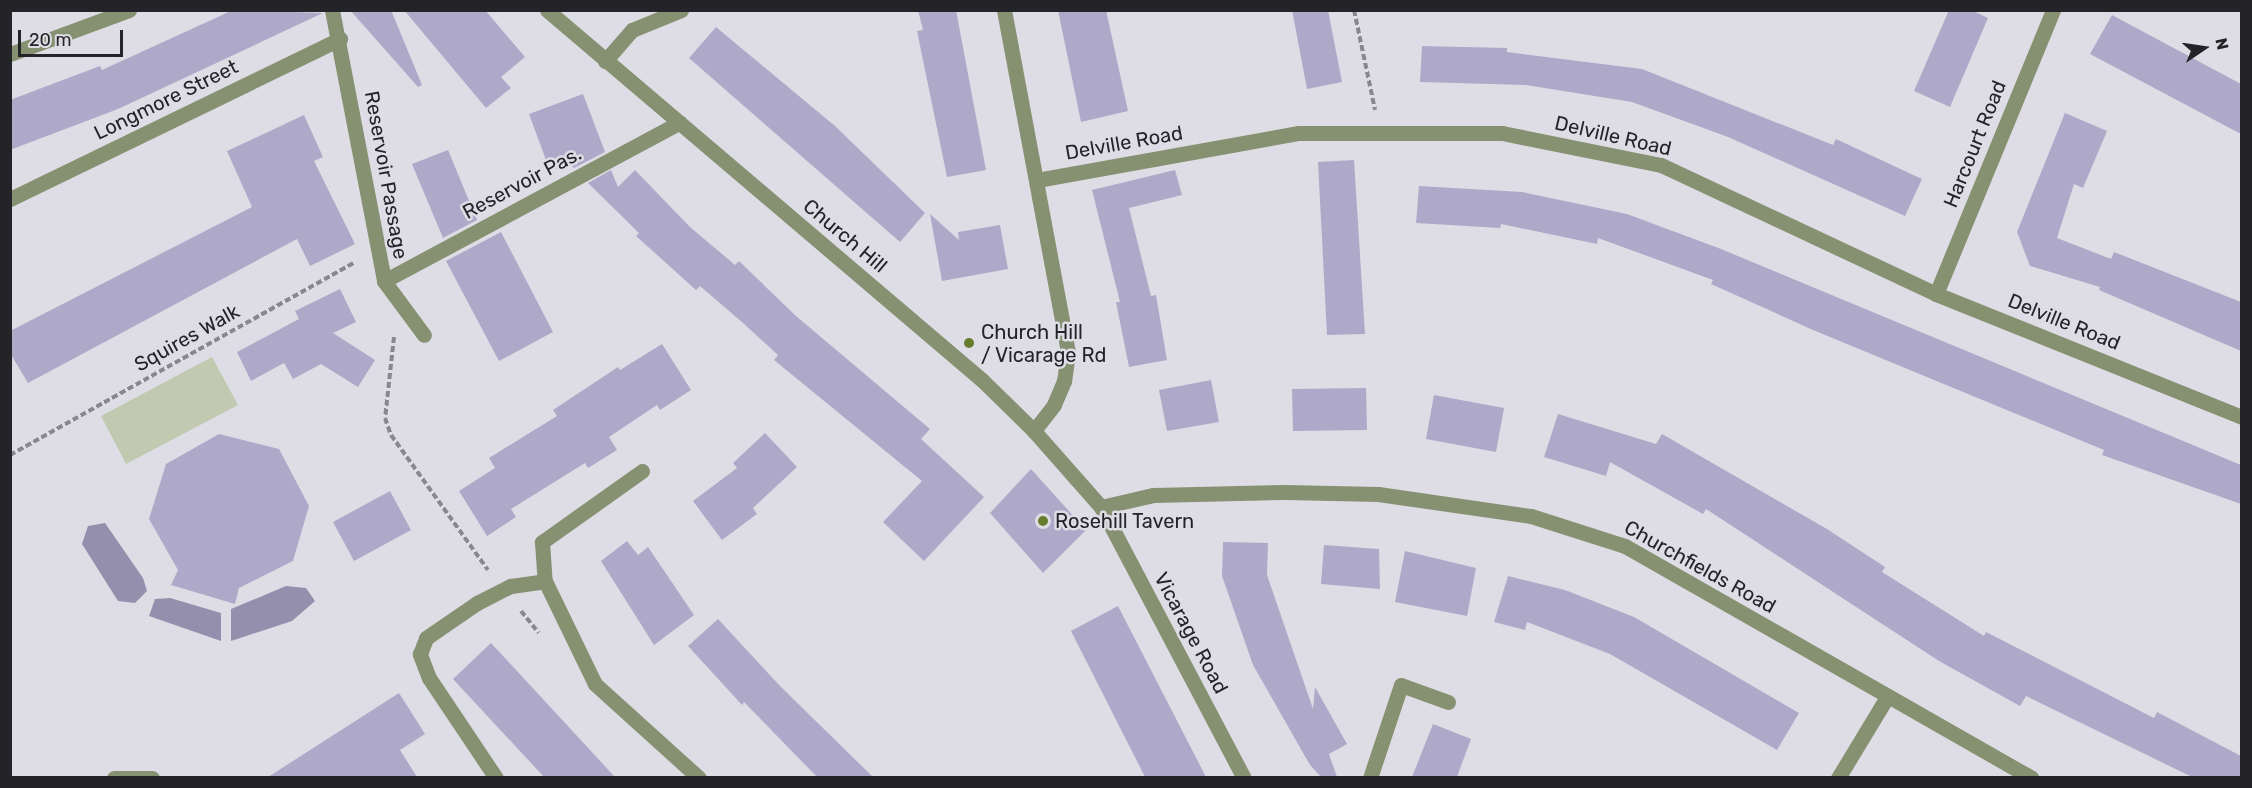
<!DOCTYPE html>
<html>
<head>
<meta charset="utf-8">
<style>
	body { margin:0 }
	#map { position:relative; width:2252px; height:788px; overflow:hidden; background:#dedde5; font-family:Rubik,sans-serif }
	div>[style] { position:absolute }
	.green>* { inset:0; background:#c1c9b1 }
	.water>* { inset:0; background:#958fae }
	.building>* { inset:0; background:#aea9c9 }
	.path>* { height:4px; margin-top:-2px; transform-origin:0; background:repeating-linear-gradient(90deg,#88878d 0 6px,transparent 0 9px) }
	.lane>* { height:15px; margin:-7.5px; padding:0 7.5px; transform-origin:7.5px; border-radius:7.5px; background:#869171 }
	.street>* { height:15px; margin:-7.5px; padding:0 7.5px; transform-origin:7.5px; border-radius:7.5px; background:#869171 }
	.dots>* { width:16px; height:16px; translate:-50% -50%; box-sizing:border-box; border:3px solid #dedde5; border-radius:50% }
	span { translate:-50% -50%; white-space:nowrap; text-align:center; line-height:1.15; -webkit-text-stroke:5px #dedde5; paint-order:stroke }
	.street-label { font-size:20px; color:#242327 }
	.poi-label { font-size:20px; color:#242327 }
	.left { translate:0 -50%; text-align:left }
	.frame { position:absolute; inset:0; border:12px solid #242327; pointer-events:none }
	.north { position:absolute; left:2174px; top:18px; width:60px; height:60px; -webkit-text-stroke:4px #dedde5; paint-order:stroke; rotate:77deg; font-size:16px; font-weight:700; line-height:24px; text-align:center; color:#242327 }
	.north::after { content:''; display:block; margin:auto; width:21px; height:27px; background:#242327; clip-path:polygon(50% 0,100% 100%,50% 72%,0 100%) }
	.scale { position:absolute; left:18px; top:30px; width:105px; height:27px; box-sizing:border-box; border:3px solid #242327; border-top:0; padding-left:8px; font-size:18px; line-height:21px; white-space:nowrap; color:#242327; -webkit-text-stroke:4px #dedde5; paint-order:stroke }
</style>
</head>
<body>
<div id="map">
	<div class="green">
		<i style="clip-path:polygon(212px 357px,238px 405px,126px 464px,101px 416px)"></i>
	</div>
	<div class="water">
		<i style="clip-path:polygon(105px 523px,143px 578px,147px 591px,135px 603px,118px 601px,82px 544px,88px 526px)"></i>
		<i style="clip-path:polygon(286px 586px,306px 588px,315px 601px,292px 621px,231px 641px,231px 609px)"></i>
		<i style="clip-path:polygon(170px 598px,221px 613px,221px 641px,149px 616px,155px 599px)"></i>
	</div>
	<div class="building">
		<i style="clip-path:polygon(233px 10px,323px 13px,118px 109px,10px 150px,10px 100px,100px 66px,102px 70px)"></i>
		<i style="clip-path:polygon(350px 10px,391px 10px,422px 85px,418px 87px)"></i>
		<i style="clip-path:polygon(404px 10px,485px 10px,525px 57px,501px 77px,511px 88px,486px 108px)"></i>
		<i style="clip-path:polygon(918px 10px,956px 10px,986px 170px,947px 177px,917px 31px,923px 30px)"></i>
		<i style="clip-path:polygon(1058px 10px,1106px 10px,1128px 111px,1081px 122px)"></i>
		<i style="clip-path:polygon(1292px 10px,1328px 10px,1342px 82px,1307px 89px)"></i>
		<i style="clip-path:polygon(1949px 10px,1971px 10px,1988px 18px,1950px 107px,1914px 91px)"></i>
		<i style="clip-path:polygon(2112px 15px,2241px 84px,2241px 134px,2090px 54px)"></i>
		<i style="clip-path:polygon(716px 27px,835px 126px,925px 213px,900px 242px,689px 58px)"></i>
		<i style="clip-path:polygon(1422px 46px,1507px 48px,1507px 52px,1642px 69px,1833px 145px,1836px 139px,1922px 179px,1905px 216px,1728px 137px,1632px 102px,1526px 85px,1420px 82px)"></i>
		<i style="clip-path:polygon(583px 94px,605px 152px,574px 168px,569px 164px,550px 171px,529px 114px)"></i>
		<i style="clip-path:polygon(2065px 113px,2107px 131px,2083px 188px,2074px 184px,2057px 238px,2111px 259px,2114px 252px,2241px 302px,2241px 351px,2099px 290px,2100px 287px,2030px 266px,2017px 232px)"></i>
		<i style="clip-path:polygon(304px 115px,323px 157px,314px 161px,355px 244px,310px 266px,297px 239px,28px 383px,10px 353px,10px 331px,252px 207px,227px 151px)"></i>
		<i style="clip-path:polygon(448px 150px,477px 220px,443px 238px,412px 164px)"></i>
		<i style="clip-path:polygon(1354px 160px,1365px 334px,1327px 335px,1318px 162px)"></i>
		<i style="clip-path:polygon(611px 170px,618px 187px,635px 170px,690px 227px,735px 265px,739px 261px,796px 316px,930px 429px,921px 439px,984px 497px,924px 561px,883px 522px,922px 481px,774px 360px,778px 355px,743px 323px,700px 286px,696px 290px,636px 236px,639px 233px,588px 183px)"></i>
		<i style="clip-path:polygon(1175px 170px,1182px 195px,1129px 208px,1151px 296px,1156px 295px,1167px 360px,1129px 367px,1116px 302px,1120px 302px,1092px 190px)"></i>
		<i style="clip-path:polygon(1419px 186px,1522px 192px,1627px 214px,1721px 249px,2241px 465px,2241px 504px,2102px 455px,2104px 450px,1813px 330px,1711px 284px,1713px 280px,1598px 238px,1597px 244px,1501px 224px,1500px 228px,1416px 223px)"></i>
		<i style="clip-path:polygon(930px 214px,959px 240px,958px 232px,1000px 225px,1008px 269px,942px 281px)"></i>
		<i style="clip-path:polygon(501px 232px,553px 332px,499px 361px,446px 261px)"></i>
		<i style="clip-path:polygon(340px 289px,356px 322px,333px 333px,375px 360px,358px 387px,321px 364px,293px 379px,284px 363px,251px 381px,237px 352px,299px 319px,295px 311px)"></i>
		<i style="clip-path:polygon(662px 344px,691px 390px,660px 410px,657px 405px,609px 437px,617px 450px,588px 468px,585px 463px,511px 509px,516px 517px,487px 536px,459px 491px,495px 468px,489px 458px,557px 416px,553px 410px,618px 367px,620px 370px)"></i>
		<i style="clip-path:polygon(1211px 380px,1219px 422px,1167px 431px,1159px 390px)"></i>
		<i style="clip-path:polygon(1366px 388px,1367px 430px,1293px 431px,1292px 389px)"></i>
		<i style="clip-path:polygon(1434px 395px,1504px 408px,1496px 452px,1426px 439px)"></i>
		<i style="clip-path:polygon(1558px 414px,1656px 444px,1662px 434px,1827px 529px,1885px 567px,1882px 572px,1984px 636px,1986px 632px,2154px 718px,2157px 712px,2241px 756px,2241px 777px,2192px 777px,2026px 696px,2020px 706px,1939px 661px,1706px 509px,1703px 514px,1610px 462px,1606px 476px,1544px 457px)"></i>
		<i style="clip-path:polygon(765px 433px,797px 467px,753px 508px,757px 514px,722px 540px,693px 501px,737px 468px,733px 463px)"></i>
		<i style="clip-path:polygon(219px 434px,279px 449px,309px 506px,293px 561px,239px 588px,235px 604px,171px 585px,178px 570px,149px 519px,166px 464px)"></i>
		<i style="clip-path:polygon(1031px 469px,1086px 530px,1043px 573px,990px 513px)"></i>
		<i style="clip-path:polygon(390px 491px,411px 530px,354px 561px,333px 522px)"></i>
		<i style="clip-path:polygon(627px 541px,638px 555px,648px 547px,694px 615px,654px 645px,601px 561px)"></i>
		<i style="clip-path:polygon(1223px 542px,1268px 543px,1267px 575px,1313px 709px,1315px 687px,1347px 744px,1329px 754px,1337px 777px,1321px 777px,1310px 765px,1253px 665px,1222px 576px)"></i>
		<i style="clip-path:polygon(1324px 545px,1379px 549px,1380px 589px,1321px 584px)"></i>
		<i style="clip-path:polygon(1405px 551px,1476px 568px,1467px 616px,1395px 602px)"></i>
		<i style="clip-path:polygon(1508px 576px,1565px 590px,1634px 617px,1799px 713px,1777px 750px,1610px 654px,1527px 622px,1525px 630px,1494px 622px)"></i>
		<i style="clip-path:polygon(1118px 606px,1206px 777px,1145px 777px,1071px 631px)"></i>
		<i style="clip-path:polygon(718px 619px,779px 685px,873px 777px,817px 777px,744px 702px,742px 705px,688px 646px)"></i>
		<i style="clip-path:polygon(491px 643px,615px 777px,544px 777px,453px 679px)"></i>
		<i style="clip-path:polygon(399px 693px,425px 734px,400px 750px,417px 777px,268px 777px)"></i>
		<i style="clip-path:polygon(1433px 724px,1471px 739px,1457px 777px,1412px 777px)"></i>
	</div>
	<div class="path">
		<i style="left:1354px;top:10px;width:102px;rotate:78.1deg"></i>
		<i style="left:394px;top:337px;width:81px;rotate:96.3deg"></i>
		<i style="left:385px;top:418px;width:18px;rotate:71deg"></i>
		<i style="left:391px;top:435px;width:166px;rotate:54.3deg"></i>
		<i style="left:10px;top:455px;width:395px;rotate:-29.2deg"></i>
		<i style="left:521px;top:611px;width:28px;rotate:51deg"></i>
	</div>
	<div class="lane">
		<i style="left:496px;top:778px;width:120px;rotate:-123.8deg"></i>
		<i style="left:429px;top:678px;width:26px;rotate:-111deg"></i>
		<i style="left:420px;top:654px;width:17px;rotate:-69deg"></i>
		<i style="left:426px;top:638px;width:62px;rotate:-34.5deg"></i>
		<i style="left:477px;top:603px;width:38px;rotate:-27deg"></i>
		<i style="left:511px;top:586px;width:34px;rotate:-8deg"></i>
	</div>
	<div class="street">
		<i style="left:332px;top:10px;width:276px;rotate:79.1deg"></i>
		<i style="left:384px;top:281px;width:67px;rotate:53.5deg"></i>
		<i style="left:547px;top:10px;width:571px;rotate:40.38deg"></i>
		<i style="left:982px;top:380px;width:73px;rotate:44.4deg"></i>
		<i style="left:1034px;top:431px;width:101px;rotate:48.6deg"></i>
		<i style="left:1101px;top:507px;width:306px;rotate:62.2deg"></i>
		<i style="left:1004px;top:10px;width:349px;rotate:79.4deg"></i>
		<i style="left:1068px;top:353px;width:28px;rotate:98deg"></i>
		<i style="left:1064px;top:381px;width:26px;rotate:113deg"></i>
		<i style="left:1054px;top:405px;width:33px;rotate:128deg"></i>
		<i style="left:10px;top:54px;width:127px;rotate:-20.3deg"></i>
		<i style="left:605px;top:61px;width:41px;rotate:-48.9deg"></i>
		<i style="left:632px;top:30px;width:53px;rotate:-22.2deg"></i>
		<i style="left:1037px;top:180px;width:266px;rotate:-10.2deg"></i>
		<i style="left:1299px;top:133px;width:203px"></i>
		<i style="left:1502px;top:133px;width:162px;rotate:11.4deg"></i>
		<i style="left:1661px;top:165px;width:304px;rotate:25.1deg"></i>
		<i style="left:1936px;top:294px;width:330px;rotate:21.9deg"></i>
		<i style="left:10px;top:199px;width:367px;rotate:-25.9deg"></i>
		<i style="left:384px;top:281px;width:335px;rotate:-28.2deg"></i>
		<i style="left:1936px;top:294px;width:307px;rotate:-67.6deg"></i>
		<i style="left:642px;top:471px;width:123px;rotate:144.6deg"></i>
		<i style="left:542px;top:542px;width:39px;rotate:86deg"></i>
		<i style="left:545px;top:581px;width:114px;rotate:64.1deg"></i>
		<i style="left:595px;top:684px;width:140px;rotate:42.1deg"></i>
		<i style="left:1101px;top:507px;width:53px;rotate:-13deg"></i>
		<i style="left:1153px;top:495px;width:132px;rotate:-1.3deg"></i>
		<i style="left:1285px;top:492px;width:93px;rotate:1.2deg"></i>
		<i style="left:1378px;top:494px;width:155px;rotate:8.2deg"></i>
		<i style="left:1531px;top:516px;width:99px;rotate:17.7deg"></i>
		<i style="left:1625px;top:546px;width:468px;rotate:29.7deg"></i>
		<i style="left:114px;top:778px;width:38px"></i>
		<i style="left:1370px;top:778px;width:98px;rotate:-71.6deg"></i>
		<i style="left:1401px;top:685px;width:50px;rotate:19.9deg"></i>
		<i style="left:1838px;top:778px;width:95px;rotate:-58.8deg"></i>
	</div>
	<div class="dots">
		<i style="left:969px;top:343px;background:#677d2e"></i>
		<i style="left:1043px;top:521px;background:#677d2e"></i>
	</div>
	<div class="street-label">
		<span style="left:166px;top:100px;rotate:-26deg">Longmore Street</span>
		<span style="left:1613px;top:136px;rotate:13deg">Delville Road</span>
		<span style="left:1124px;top:143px;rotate:-10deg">Delville Road</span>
		<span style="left:1975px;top:144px;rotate:-68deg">Harcourt Road</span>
		<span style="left:386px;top:175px;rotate:80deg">Reservoir Passage</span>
		<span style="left:522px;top:183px;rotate:-28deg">Reservoir Pas.</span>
		<span style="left:845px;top:236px;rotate:40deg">Church Hill</span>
		<span style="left:2064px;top:322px;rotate:22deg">Delville Road</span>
		<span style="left:187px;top:338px;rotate:-29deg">Squires Walk</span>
		<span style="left:1700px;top:567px;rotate:29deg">Churchfields Road</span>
		<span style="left:1191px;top:633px;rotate:62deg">Vicarage Road</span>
	</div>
	<div class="poi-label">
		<span class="left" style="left:981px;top:344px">Church Hill<br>/ Vicarage Rd</span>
		<span class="left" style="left:1055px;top:521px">Rosehill Tavern</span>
	</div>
	<div class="frame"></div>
	<div class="north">N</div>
	<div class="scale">20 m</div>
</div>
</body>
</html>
